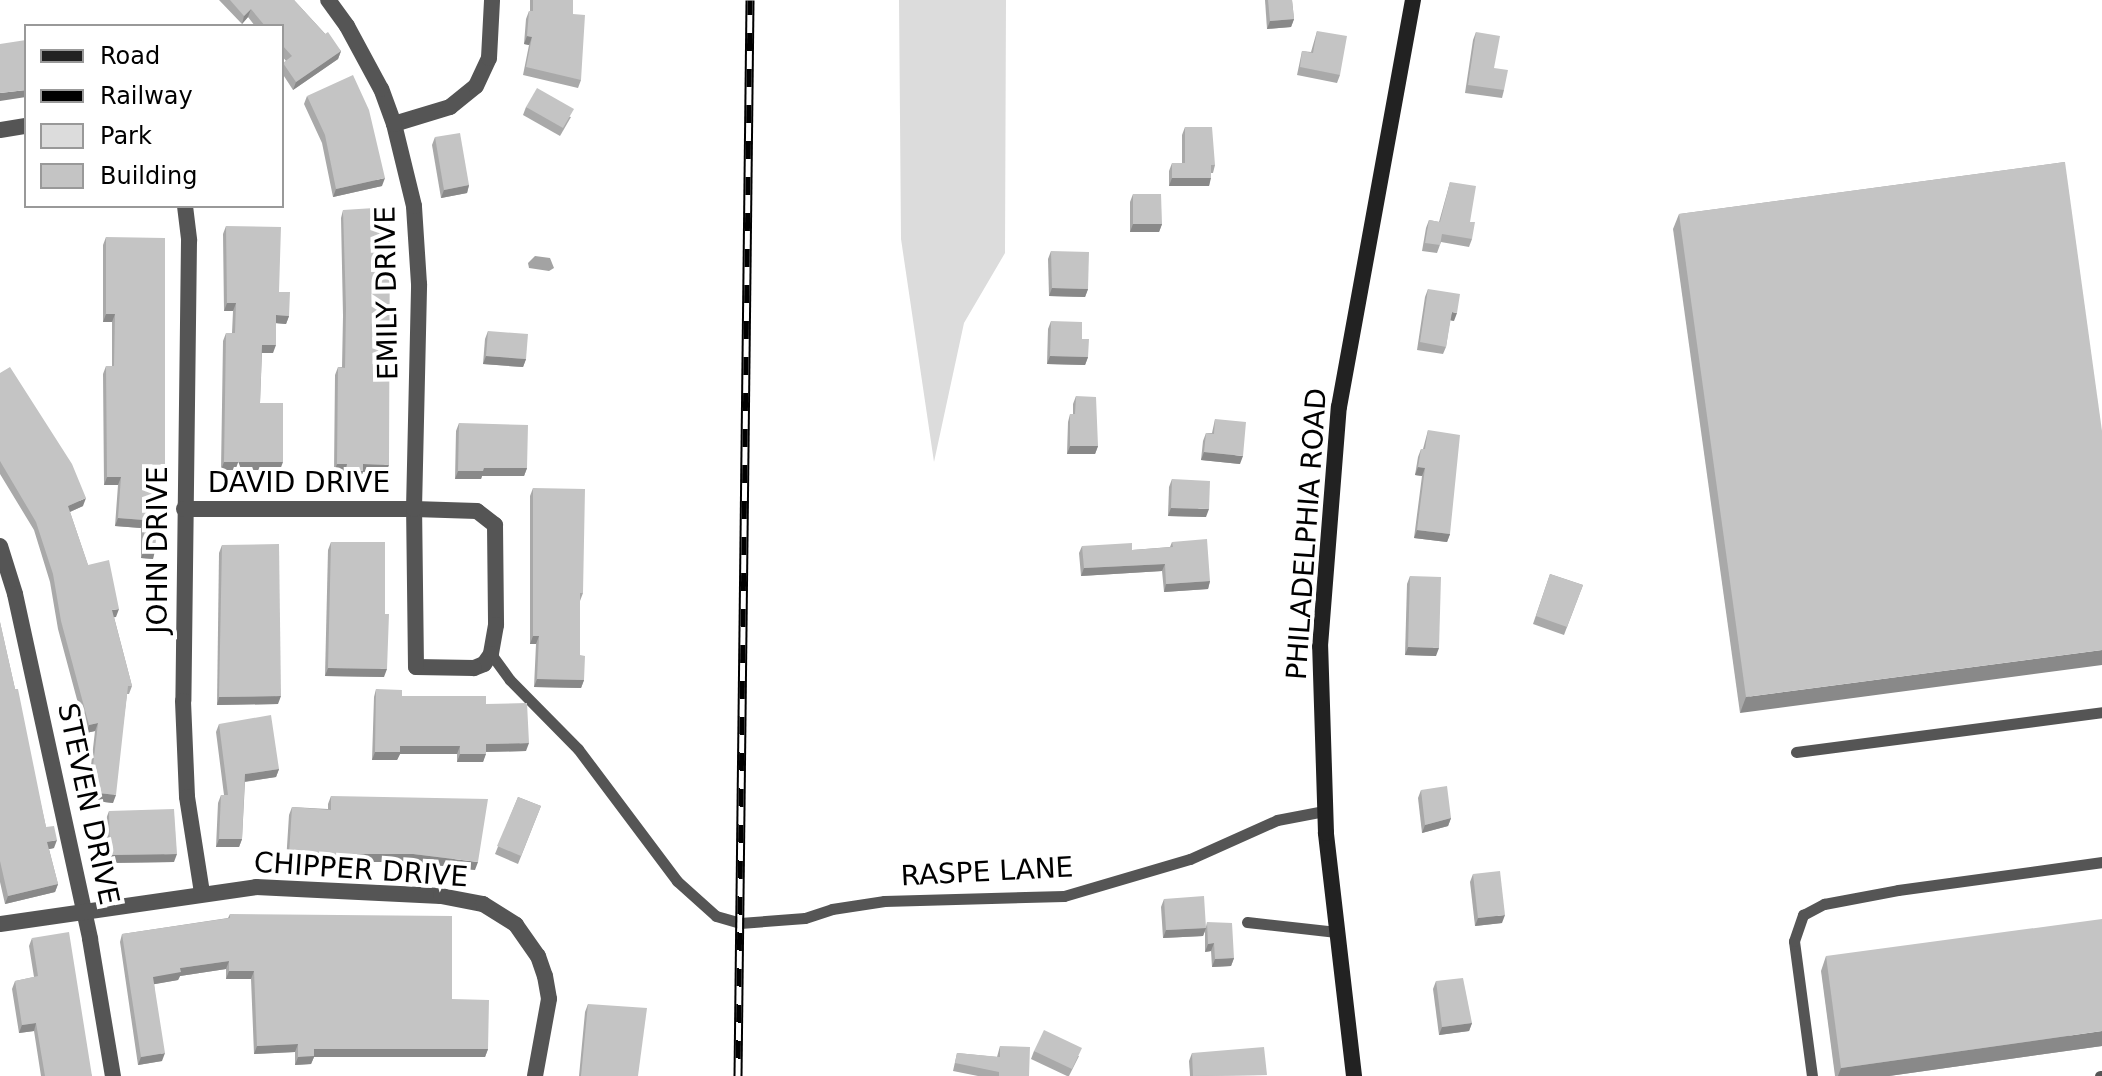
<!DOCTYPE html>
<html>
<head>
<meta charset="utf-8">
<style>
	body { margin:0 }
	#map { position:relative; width:2102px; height:1076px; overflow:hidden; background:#fff; font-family:"DejaVu Sans",sans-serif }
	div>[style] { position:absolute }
	.green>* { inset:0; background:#dcdcdc }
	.water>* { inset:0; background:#a3a3a3 }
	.service>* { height:11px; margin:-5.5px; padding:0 5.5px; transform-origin:5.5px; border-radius:5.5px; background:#555 }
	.minor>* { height:16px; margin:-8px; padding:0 8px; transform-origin:8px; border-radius:8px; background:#555 }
	.secondary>* { height:16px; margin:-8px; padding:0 8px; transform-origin:8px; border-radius:8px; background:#222 }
	.rail>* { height:9px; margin-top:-4.5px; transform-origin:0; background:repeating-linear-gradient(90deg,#fff 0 18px,#000 0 36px); box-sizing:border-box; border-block:2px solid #000 }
	.wall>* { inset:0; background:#a9a9a9 }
	.shaded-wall>* { inset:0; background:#898989 }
	.building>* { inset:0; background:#c4c4c4 }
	span { translate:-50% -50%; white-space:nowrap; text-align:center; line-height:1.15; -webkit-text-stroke:8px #fff; paint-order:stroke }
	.street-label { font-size:28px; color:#000 }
	.legend { position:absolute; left:24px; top:24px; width:260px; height:184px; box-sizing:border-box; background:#fff; border:2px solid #999; margin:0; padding:10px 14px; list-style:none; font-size:24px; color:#000 }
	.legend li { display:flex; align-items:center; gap:16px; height:40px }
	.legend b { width:40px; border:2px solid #999 }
</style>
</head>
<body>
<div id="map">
	<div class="green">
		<i style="clip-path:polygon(899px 0,1006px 0,1005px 253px,964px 323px,934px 462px,901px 239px)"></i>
	</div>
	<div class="water">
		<i style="clip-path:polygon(535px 256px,550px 258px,554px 268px,549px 271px,529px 268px,528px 263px)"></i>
	</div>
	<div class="service">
		<i style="left:491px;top:654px;width:32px;rotate:54deg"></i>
		<i style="left:510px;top:680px;width:97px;rotate:45.4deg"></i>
		<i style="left:578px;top:749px;width:165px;rotate:53.1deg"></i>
		<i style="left:677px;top:881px;width:52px;rotate:41.9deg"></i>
		<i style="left:716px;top:916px;width:25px;rotate:16deg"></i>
		<i style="left:740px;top:923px;width:65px;rotate:-4.4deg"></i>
		<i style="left:805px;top:918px;width:28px;rotate:-18deg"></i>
		<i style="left:832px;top:909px;width:53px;rotate:-8.7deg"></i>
		<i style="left:884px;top:901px;width:180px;rotate:-1.6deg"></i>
		<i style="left:1064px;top:896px;width:131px;rotate:-16.4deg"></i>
		<i style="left:1190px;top:859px;width:95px;rotate:-24.1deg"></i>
		<i style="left:1277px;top:820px;width:48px;rotate:-10.8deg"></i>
		<i style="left:1796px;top:752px;width:309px;rotate:-7.4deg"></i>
		<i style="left:1247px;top:922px;width:90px;rotate:6.4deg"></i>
		<i style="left:1812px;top:1076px;width:136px;rotate:-97.6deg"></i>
		<i style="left:1794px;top:941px;width:28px;rotate:-71deg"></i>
		<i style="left:1803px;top:915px;width:24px;rotate:-28deg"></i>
		<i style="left:1824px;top:904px;width:75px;rotate:-10.7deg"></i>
		<i style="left:1898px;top:890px;width:206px;rotate:-7.8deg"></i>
		<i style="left:2100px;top:1076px;width:2px"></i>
	</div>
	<div class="minor">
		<i style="left:394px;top:124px;width:59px;rotate:-16.9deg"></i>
		<i style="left:450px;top:107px;width:33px;rotate:-39deg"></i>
		<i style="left:476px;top:86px;width:31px;rotate:-65deg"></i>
		<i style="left:489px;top:58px;width:58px;rotate:-87deg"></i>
		<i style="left:0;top:130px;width:26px;rotate:-9deg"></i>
		<i style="left:185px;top:206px;width:35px;rotate:83deg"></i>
		<i style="left:189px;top:241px;width:460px;rotate:90.7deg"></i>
		<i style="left:183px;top:701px;width:96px;rotate:87.6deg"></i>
		<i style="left:187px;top:797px;width:97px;rotate:81.1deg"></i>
		<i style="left:184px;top:509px;width:230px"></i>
		<i style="left:414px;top:509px;width:63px;rotate:1.8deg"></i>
		<i style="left:477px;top:511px;width:23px;rotate:38deg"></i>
		<i style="left:495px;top:525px;width:100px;rotate:89.4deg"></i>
		<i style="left:496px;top:625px;width:29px;rotate:100deg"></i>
		<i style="left:491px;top:654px;width:12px;rotate:125deg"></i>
		<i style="left:484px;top:664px;width:11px;rotate:158deg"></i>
		<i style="left:474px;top:668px;width:58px;rotate:-179deg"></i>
		<i style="left:416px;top:667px;width:158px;rotate:-90.7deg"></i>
		<i style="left:414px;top:509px;width:225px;rotate:-88.7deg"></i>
		<i style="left:419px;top:284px;width:78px;rotate:-93.7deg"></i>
		<i style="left:414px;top:206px;width:84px;rotate:-103.7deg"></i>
		<i style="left:394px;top:124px;width:37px;rotate:-110deg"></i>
		<i style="left:381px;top:89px;width:72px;rotate:-118.4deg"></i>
		<i style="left:347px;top:26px;width:32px;rotate:-126deg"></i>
		<i style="left:0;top:546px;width:50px;rotate:72.6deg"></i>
		<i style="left:15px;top:594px;width:353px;rotate:77.7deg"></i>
		<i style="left:90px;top:939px;width:139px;rotate:80.5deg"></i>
		<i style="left:0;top:924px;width:259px;rotate:-8.2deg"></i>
		<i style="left:256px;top:887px;width:185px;rotate:2.8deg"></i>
		<i style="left:441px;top:896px;width:43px;rotate:10.8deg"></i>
		<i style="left:483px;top:904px;width:39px;rotate:32deg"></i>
		<i style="left:516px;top:925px;width:38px;rotate:55deg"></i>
		<i style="left:538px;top:956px;width:21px;rotate:71deg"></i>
		<i style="left:545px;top:976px;width:23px;rotate:80deg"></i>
		<i style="left:549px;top:999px;width:78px;rotate:100.3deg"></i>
	</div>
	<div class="secondary">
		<i style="left:1354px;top:1076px;width:245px;rotate:-96.6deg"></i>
		<i style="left:1326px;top:833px;width:187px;rotate:-91.8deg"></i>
		<i style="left:1320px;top:646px;width:240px;rotate:-85.5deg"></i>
		<i style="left:1339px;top:407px;width:414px;rotate:-79.7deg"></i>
	</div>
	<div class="rail">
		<i style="left:738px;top:1076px;width:1076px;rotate:-89.36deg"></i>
	</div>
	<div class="wall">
		<i style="clip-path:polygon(219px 0,294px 0,341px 51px,338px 59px,293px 90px,282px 73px,282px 65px,286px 61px,282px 56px,282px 26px,255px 26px,248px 17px,242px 24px)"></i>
		<i style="clip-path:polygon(530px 0,573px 0,573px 14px,581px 80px,578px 88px,523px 75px,529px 45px,524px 44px,526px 19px,529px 11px,530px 11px)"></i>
		<i style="clip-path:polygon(1265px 0,1292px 0,1294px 19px,1291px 27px,1267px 29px)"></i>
		<i style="clip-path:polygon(1317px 31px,1340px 75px,1337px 83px,1297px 75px,1302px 51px,1311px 52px)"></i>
		<i style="clip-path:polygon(1476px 32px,1504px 90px,1502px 98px,1465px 93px,1473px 40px)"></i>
		<i style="clip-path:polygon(307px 96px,382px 186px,333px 197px,322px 143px,304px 104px)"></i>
		<i style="clip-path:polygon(526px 107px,571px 117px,560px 136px,523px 115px)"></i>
		<i style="clip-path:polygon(1185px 127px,1215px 165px,1213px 173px,1211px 173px,1209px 186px,1169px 186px,1169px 171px,1172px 163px,1182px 163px,1182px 135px)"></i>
		<i style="clip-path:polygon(435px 137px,469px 185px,467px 193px,441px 198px,432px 145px)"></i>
		<i style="clip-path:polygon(2065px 162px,1740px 713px,1673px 229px,1679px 214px)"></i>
		<i style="clip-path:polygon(1450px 182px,1470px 222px,1472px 239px,1469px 247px,1441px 242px,1437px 253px,1422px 251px,1426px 228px,1429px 220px,1439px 222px)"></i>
		<i style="clip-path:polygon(1133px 194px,1162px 224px,1159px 232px,1130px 232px,1130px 202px)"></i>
		<i style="clip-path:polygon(343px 210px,386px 473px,363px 472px,360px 479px,344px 479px,344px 472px,334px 472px,335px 375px,338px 367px,342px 367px,343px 316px,341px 218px)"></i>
		<i style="clip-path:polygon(226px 226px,279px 292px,289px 316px,286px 324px,276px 323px,273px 353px,262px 353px,260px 403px,280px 470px,221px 470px,223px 341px,226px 333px,232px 333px,233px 311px,224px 311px,223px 234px)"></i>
		<i style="clip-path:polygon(106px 237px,162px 485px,160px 485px,153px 559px,141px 558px,141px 528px,115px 526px,118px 485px,104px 485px,103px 374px,106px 366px,112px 366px,112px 322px,103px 322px,103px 245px)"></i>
		<i style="clip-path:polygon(1051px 251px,1088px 289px,1085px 297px,1049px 296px,1048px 259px)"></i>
		<i style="clip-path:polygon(1428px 289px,1454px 321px,1450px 320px,1446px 347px,1443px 354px,1417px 350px,1425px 297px)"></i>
		<i style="clip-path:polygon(1051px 321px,1082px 339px,1088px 357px,1085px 365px,1047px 364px,1048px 329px)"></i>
		<i style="clip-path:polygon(488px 331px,526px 359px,523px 367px,483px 364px,485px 339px)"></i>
		<i style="clip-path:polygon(0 373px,83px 506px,70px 512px,88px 565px,116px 617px,114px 617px,132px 686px,129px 694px,127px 694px,113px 803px,87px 800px,95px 731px,86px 733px,58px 629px,50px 582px,34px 530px,0 474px)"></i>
		<i style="clip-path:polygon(1076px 396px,1098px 446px,1095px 454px,1067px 454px,1068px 422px,1070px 414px,1073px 414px,1073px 404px)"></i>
		<i style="clip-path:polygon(1215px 419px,1240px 464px,1201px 460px,1203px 441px,1206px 433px,1212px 433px)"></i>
		<i style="clip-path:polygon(459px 423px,527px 468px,524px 476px,482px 476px,481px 479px,455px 479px,456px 431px)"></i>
		<i style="clip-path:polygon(1428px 430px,1450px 534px,1447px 542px,1414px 538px,1422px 476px,1415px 475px,1418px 457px,1421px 449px,1423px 449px)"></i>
		<i style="clip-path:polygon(1172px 479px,1206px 517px,1168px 516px,1169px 487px)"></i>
		<i style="clip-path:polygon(533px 488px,583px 593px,580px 601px,580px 655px,584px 680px,581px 688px,534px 687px,536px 644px,530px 644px,530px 496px)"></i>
		<i style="clip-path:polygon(331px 542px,384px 677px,325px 676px,328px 550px)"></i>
		<i style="clip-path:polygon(1172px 542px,1210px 581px,1208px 589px,1164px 592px,1162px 571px,1081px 576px,1079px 553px,1082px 546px,1132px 550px,1170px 547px)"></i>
		<i style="clip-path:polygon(222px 545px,278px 704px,217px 705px,219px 553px)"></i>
		<i style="clip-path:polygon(1550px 574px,1583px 585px,1564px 635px,1533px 624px)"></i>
		<i style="clip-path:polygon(1410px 576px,1436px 656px,1405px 655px,1407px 584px)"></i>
		<i style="clip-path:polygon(0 622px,46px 827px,54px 848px,49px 849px,58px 884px,55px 892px,5px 904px,0 882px)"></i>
		<i style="clip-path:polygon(376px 689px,402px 696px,486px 704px,526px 751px,486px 752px,483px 762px,457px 762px,457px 754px,400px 754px,397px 760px,372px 760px,374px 697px)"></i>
		<i style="clip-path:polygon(219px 724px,279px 769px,276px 777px,245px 782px,242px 839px,239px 847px,216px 847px,218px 803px,221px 795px,224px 795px,216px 732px)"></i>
		<i style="clip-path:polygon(1421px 790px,1451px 818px,1448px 826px,1422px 833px,1418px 798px)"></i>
		<i style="clip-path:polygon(331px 796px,475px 870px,411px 862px,286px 862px,289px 815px,292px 807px,328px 809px,328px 804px)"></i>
		<i style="clip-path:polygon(518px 797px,541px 806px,518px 864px,495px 854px)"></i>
		<i style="clip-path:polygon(109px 811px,174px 862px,107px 863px,106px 819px)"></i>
		<i style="clip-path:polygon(1473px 874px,1502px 923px,1475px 926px,1470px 882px)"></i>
		<i style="clip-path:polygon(1164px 899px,1206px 927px,1207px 922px,1234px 958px,1231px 966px,1212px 967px,1211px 951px,1205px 952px,1205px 931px,1203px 936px,1163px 938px,1161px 907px)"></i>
		<i style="clip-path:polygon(230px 914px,452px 999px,488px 1049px,485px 1057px,314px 1057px,311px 1064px,295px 1065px,295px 1052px,254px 1054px,251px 979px,226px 979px,226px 969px,180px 976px,178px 980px,154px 984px,162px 1061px,138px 1065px,120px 942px,122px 934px,228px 918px)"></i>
		<i style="clip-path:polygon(32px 938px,92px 1076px,41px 1076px,34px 1031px,19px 1033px,12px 989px,15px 981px,34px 977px,29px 946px)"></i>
		<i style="clip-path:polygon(1826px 956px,2102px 1046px,1889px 1076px,1835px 1076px,1821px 971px)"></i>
		<i style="clip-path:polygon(1436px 981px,1472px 1023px,1469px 1031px,1439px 1035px,1433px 989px)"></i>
		<i style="clip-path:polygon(588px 1004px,638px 1076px,579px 1076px,585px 1012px)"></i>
		<i style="clip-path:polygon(1000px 1046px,1029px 1076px,978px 1076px,953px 1071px,957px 1053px,997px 1057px)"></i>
		<i style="clip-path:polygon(1034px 1051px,1079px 1056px,1069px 1076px,1067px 1076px,1031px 1059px)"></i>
		<i style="clip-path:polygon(1192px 1053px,1267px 1075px,1190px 1076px,1189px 1061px)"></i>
	</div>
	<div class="shaded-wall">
		<i style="clip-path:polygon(251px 9px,248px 17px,242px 24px,244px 16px)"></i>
		<i style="clip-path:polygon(1294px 19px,1291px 27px,1267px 29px,1270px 21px)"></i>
		<i style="clip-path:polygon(527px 36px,532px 37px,529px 45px,524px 44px)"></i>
		<i style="clip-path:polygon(341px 51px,338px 59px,293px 90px,296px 82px)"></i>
		<i style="clip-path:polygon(26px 90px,26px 97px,0 101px,0 93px)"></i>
		<i style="clip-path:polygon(385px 178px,382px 186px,333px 197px,336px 189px)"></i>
		<i style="clip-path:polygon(1172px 178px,1211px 178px,1209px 186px,1169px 186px)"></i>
		<i style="clip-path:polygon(469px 185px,467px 193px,441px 198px,444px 190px)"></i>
		<i style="clip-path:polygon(1133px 224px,1162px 224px,1159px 232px,1130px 232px)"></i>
		<i style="clip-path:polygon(1052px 288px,1088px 289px,1085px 297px,1049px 296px)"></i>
		<i style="clip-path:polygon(227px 303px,236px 303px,233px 311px,224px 311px)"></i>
		<i style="clip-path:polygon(1452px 312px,1457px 313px,1454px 321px,1449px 320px)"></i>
		<i style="clip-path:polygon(106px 314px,115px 314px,112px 322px,103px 322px)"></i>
		<i style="clip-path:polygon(276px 315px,289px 316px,286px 324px,274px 323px)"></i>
		<i style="clip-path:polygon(262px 345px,276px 345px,273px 353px,259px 353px)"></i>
		<i style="clip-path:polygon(486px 356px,526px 359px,523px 367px,483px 364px)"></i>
		<i style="clip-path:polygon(1050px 356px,1088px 357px,1085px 365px,1047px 364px)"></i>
		<i style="clip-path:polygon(1070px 446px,1098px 446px,1095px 454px,1067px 454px)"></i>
		<i style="clip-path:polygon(1204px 452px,1243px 456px,1240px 464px,1201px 460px)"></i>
		<i style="clip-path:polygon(224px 462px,283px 462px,280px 470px,221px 470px)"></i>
		<i style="clip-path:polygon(337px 464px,347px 464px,344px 472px,334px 472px)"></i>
		<i style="clip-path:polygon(363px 464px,389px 465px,386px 473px,363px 472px,360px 479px,344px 479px,347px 471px)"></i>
		<i style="clip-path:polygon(1418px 467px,1425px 468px,1422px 476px,1415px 475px)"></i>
		<i style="clip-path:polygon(484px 468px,527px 468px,524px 476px,482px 476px,481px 479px,455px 479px,458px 471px)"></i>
		<i style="clip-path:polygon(107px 477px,121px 477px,118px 485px,104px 485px)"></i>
		<i style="clip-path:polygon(86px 498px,83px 506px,65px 514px,68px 506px)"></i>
		<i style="clip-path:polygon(1171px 508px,1209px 509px,1206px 517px,1168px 516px)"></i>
		<i style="clip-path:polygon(118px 518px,144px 520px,141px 528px,115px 526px)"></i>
		<i style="clip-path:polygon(1417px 530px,1450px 534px,1447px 542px,1414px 538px)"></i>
		<i style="clip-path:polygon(144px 550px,155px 551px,153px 559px,141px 558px)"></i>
		<i style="clip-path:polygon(1165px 564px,1162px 571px,1081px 576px,1084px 568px)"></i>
		<i style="clip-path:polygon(1210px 581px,1208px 589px,1164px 592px,1166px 584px)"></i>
		<i style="clip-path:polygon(119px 609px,116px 617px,109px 618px,112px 610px)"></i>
		<i style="clip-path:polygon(533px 636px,539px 636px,536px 644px,530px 644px)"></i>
		<i style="clip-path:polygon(1408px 647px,1439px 648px,1436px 656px,1405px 655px)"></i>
		<i style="clip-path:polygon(2102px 650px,2102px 665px,1740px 713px,1746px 697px)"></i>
		<i style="clip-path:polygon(328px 668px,387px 669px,384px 677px,325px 676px)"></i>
		<i style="clip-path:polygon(537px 679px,584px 680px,581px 688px,534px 687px)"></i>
		<i style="clip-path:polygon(281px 696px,278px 704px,217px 705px,219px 697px)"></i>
		<i style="clip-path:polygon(98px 723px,95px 731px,86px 733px,89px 725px)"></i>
		<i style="clip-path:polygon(529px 743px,526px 751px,483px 752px,486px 744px)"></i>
		<i style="clip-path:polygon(400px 746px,460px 746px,457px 754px,400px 754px,397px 760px,372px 760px,375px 752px)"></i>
		<i style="clip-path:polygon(460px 754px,486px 754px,483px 762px,457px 762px)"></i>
		<i style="clip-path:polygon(279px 769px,276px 777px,242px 782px,245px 774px)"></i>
		<i style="clip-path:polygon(90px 792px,116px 795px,113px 803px,87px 800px)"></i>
		<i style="clip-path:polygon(1451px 818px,1448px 826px,1422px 833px,1425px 825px)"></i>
		<i style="clip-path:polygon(219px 839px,242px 839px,239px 847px,216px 847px)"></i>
		<i style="clip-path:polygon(57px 840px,54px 848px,45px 850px,47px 842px)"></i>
		<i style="clip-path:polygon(177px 854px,174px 862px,107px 863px,110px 855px)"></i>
		<i style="clip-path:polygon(289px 854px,413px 854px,478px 862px,475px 870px,411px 862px,286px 862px)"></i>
		<i style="clip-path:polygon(58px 884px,55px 892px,5px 904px,8px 896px)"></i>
		<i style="clip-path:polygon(1505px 915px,1502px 923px,1475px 926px,1478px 918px)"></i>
		<i style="clip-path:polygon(1206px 928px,1203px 936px,1163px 938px,1166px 930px)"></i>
		<i style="clip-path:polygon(1214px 943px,1211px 951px,1205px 952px,1208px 944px)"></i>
		<i style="clip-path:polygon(1234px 958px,1231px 966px,1212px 967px,1215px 959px)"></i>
		<i style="clip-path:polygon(229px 961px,226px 969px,180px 976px,178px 980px,150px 985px,153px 977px,180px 968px)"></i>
		<i style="clip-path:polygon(229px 971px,254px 971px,251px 979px,226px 979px)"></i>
		<i style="clip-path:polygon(36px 1023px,34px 1031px,19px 1033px,22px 1025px)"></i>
		<i style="clip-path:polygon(1472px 1023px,1469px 1031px,1439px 1035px,1442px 1027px)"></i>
		<i style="clip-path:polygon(2102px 1031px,2102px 1046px,1889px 1076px,1838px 1076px,1841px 1068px)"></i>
		<i style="clip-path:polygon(298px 1044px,295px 1052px,254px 1054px,257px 1046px)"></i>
		<i style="clip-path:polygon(314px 1049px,488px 1049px,485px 1057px,314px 1057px,311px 1064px,295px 1065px,298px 1057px)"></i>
		<i style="clip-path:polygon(165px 1053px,162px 1061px,138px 1065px,141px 1057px)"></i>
	</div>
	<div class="building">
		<i style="clip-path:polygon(230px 0,294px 0,325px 34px,328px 32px,341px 51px,296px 82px,283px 63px,292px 56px,282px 45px,282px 26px,265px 26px,251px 9px,244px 16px)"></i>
		<i style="clip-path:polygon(533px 0,573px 0,573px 14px,585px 15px,581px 80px,526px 67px,532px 37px,527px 36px,529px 11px,533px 11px)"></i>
		<i style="clip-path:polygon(1268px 0,1292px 0,1294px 19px,1270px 21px)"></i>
		<i style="clip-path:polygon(1317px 31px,1347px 36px,1340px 75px,1300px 67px,1302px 51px,1313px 53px)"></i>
		<i style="clip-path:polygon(1476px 32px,1500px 36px,1494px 68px,1508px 70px,1504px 90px,1468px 85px)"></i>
		<i style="clip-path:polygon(26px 40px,26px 90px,0 93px,0 44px)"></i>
		<i style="clip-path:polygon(353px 75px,369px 110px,385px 178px,336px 189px,325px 135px,307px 96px)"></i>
		<i style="clip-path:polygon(537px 88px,574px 109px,563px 128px,526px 107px)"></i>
		<i style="clip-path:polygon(1185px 127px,1212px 127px,1215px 165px,1211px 165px,1211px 178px,1172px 178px,1172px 163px,1185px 163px)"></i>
		<i style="clip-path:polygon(460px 133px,469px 185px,444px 190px,435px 137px)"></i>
		<i style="clip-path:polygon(2065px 162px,2102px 431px,2102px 650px,1746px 697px,1679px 214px)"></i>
		<i style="clip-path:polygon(1450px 182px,1476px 186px,1470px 222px,1475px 222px,1472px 239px,1442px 234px,1440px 245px,1425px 243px,1429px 220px,1440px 222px)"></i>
		<i style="clip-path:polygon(1133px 194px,1161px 194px,1162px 224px,1133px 224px)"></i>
		<i style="clip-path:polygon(390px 207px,389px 465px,363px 464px,363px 471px,347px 471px,347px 464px,337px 464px,338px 367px,345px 368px,346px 308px,343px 210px)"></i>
		<i style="clip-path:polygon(226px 226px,281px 227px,279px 292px,290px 292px,289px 316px,276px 315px,276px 345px,262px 345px,260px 403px,283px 403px,283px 462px,224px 462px,226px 333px,235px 333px,236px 303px,227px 303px)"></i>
		<i style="clip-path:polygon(106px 237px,165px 238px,165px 477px,161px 477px,155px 551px,144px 550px,144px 520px,118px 518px,121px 477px,107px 477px,106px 366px,114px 366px,115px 314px,106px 314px)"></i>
		<i style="clip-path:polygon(1051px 251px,1089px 252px,1088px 289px,1052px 288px)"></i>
		<i style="clip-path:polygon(1428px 289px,1460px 294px,1457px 313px,1452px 312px,1446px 347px,1420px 342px)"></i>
		<i style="clip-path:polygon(1051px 321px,1082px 322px,1082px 339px,1089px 339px,1088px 357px,1050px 356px)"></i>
		<i style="clip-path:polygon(488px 331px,528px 334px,526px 359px,486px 356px)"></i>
		<i style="clip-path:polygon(10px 367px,72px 464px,86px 498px,68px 506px,88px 565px,109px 560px,119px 609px,112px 610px,132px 686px,128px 686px,116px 795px,90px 792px,98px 723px,89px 725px,61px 621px,53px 574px,36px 522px,0 461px,0 373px)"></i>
		<i style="clip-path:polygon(1076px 396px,1096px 397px,1098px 446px,1070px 446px,1070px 414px,1075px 414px)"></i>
		<i style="clip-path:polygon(1215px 419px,1246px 422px,1243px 456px,1204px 452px,1206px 433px,1214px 434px)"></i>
		<i style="clip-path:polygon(459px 423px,528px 425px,527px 468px,484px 468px,483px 471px,458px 471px)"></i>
		<i style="clip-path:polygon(1428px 430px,1460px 435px,1450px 534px,1417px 530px,1425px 468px,1418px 467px,1421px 449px,1425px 449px)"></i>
		<i style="clip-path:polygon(1172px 479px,1210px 481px,1209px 509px,1171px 508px)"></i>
		<i style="clip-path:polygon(533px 488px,585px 489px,583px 593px,580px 593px,580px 655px,585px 656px,584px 680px,537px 679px,539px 636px,533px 636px)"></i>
		<i style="clip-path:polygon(1207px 539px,1210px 581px,1166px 584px,1165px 564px,1084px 568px,1082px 546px,1132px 543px,1132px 550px,1173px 547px,1172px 542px)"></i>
		<i style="clip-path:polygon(331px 542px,385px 542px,385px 614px,389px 614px,387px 669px,328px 668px)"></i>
		<i style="clip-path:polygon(279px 544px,281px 696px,219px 697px,222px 545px)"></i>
		<i style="clip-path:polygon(1550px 574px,1583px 585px,1567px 627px,1536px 616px)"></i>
		<i style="clip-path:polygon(1410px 576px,1441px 577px,1439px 648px,1408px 647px)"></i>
		<i style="clip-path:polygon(0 622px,15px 689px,18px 689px,46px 827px,54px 826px,57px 840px,47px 842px,58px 884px,8px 896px,0 861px)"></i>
		<i style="clip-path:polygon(376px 689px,402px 690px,402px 696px,486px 696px,486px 704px,527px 703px,529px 743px,486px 744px,486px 754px,460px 754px,460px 746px,400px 746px,400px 752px,375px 752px)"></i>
		<i style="clip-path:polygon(271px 715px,279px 769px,245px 774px,242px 839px,219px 839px,221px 795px,228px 795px,219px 724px)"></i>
		<i style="clip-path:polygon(1447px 786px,1451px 818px,1425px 825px,1421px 790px)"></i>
		<i style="clip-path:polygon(331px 796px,488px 799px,478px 862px,413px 854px,289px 854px,292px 807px,331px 810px)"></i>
		<i style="clip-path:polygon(518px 797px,541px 806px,521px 856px,497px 846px)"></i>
		<i style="clip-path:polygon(174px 809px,177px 854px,110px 855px,109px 811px)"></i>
		<i style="clip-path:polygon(1500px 871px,1505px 915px,1478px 918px,1473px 874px)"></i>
		<i style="clip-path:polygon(1204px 896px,1206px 928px,1166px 930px,1164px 899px)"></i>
		<i style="clip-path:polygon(230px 914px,452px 916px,452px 999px,489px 1000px,488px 1049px,314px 1049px,314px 1056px,298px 1057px,298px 1044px,257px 1046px,254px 971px,229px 971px,229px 961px,180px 968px,181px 972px,153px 977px,165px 1053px,141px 1057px,122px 934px,230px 918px)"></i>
		<i style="clip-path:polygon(2102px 919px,2102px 1031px,1841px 1068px,1826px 956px)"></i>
		<i style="clip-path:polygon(1207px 922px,1232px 923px,1234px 958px,1215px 959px,1214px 943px,1208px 944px)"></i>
		<i style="clip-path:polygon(69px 932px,92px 1076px,45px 1076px,36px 1023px,22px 1025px,15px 981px,38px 976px,32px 938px)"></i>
		<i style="clip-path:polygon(1463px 978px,1472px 1023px,1442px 1027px,1436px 981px)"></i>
		<i style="clip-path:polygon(588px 1004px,647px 1008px,638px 1076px,581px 1076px)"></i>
		<i style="clip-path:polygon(1044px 1030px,1082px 1048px,1072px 1069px,1034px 1051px)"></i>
		<i style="clip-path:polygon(1000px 1046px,1030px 1047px,1029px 1076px,999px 1076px,999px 1072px,955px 1063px,957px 1053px,1000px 1057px)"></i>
		<i style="clip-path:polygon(1264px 1047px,1267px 1075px,1193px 1076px,1192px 1053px)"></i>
	</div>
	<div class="street-label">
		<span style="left:387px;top:293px;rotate:-91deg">EMILY DRIVE</span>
		<span style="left:299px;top:483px">DAVID DRIVE</span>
		<span style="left:1307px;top:534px;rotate:-86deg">PHILADELPHIA ROAD</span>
		<span style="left:158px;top:550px;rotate:-90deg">JOHN DRIVE</span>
		<span style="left:88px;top:804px;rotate:78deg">STEVEN DRIVE</span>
		<span style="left:361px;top:870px;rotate:4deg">CHIPPER DRIVE</span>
		<span style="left:987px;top:872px;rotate:-3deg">RASPE LANE</span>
	</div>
	<ul class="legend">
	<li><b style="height:10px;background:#222"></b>Road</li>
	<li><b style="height:10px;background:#000"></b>Railway</li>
	<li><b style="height:22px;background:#dcdcdc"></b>Park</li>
	<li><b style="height:22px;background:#c4c4c4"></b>Building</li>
	</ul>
</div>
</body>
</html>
